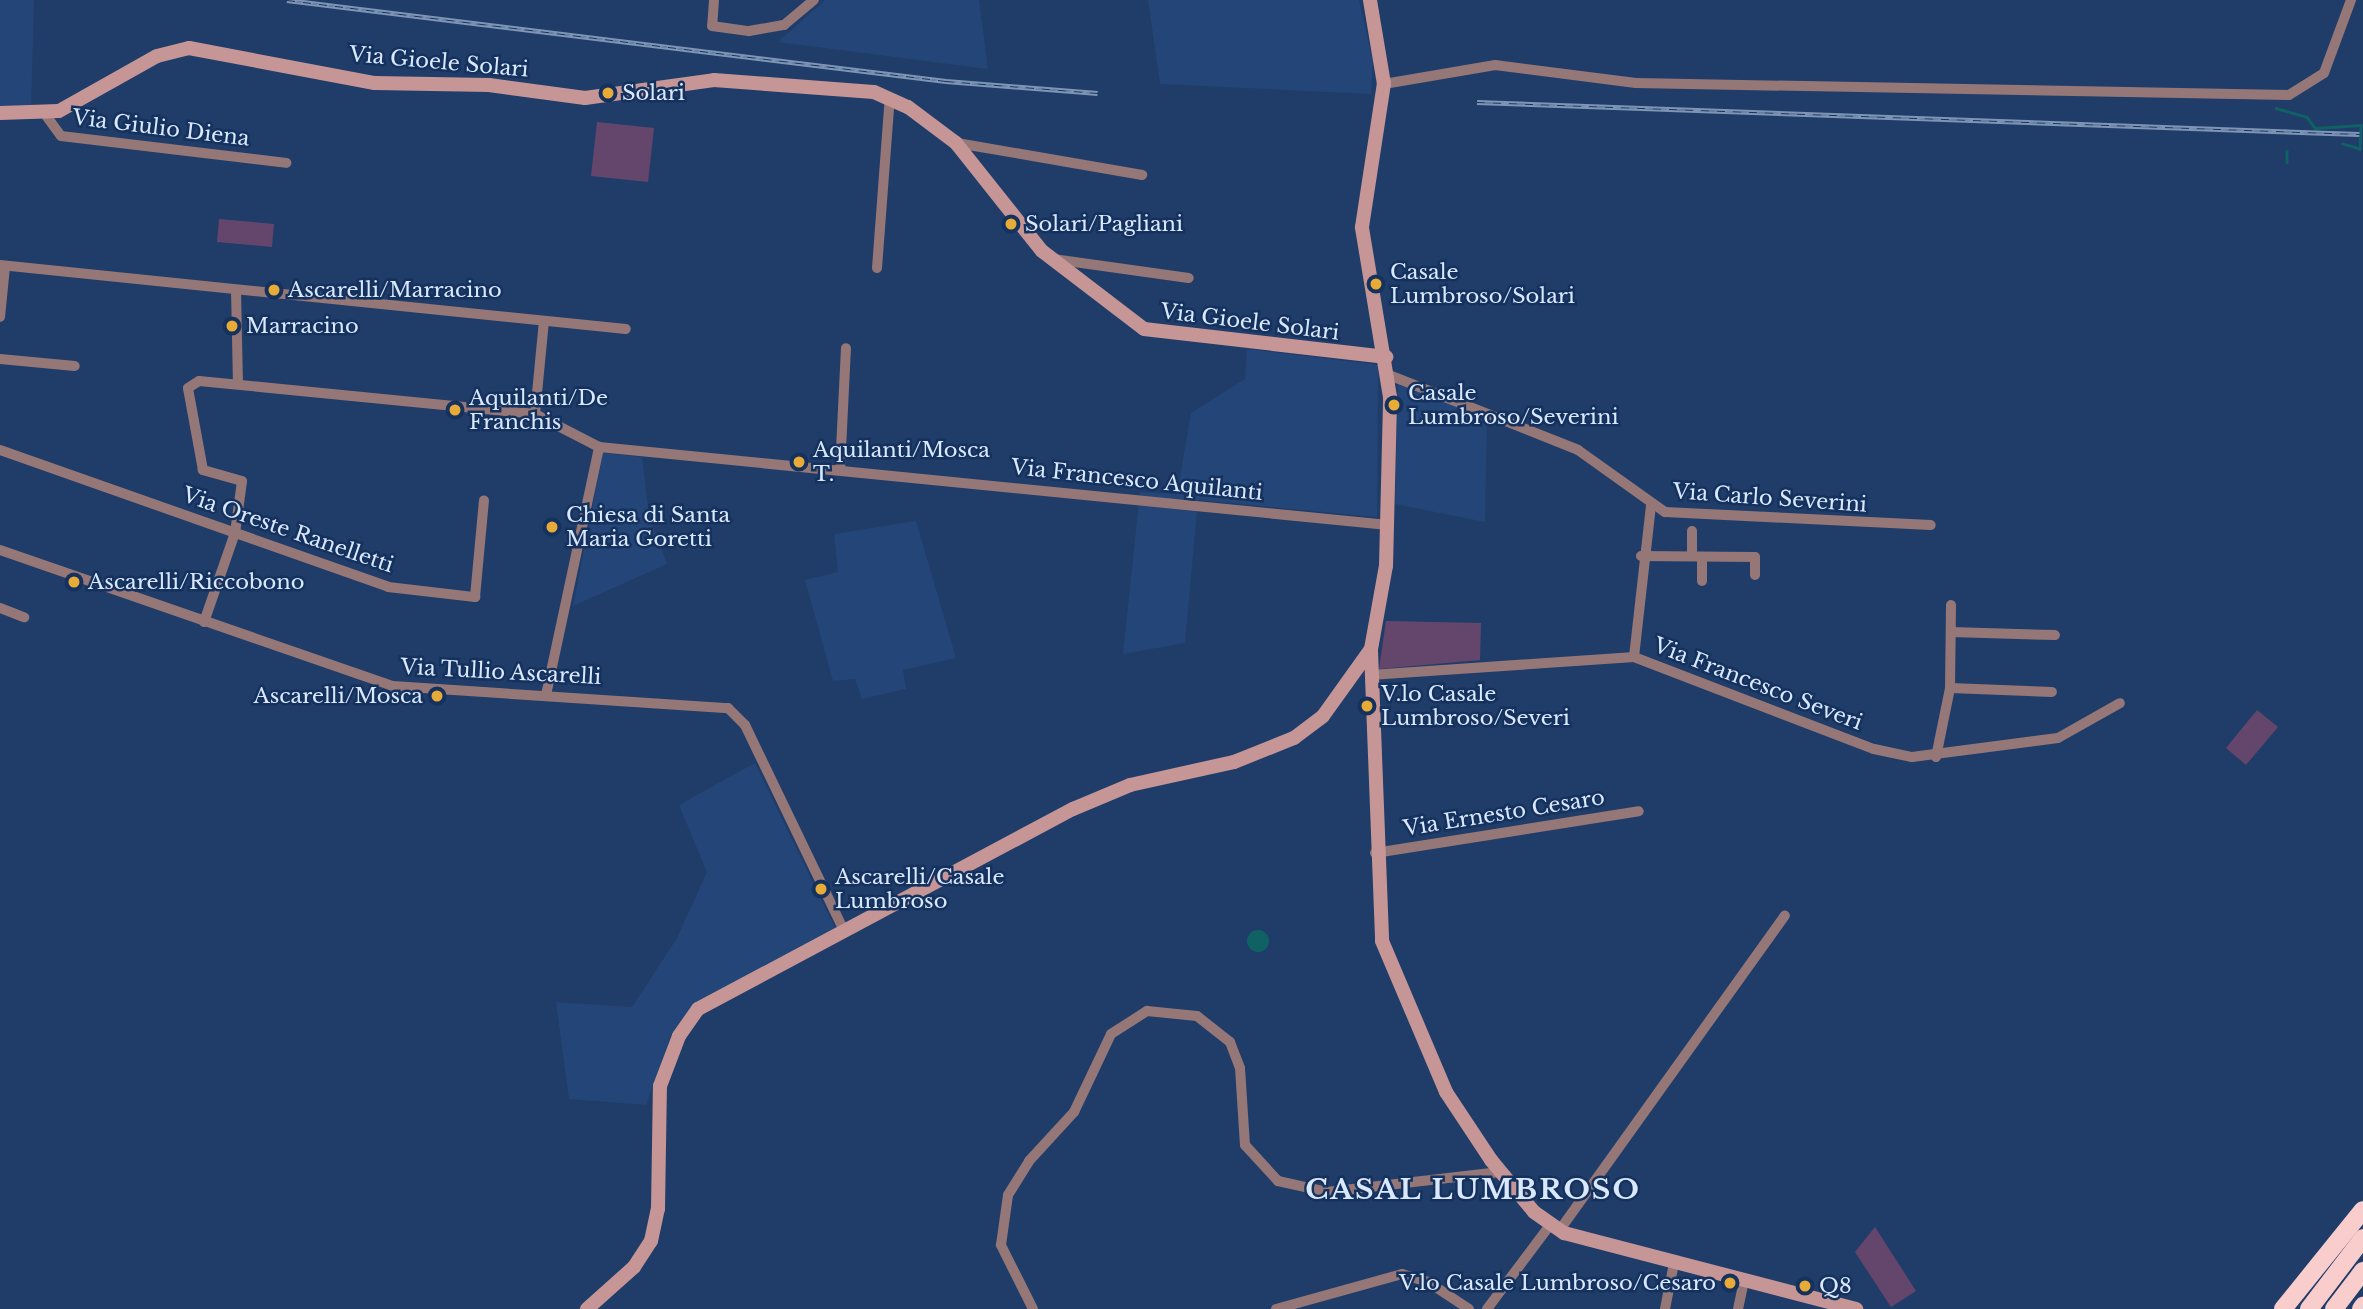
<!DOCTYPE html>
<html>
<head>
<meta charset="utf-8">
<style>
	body { margin:0 }
	#map { position:relative; width:2363px; height:1309px; overflow:hidden; background:#203d69; font-family:"Libre Baskerville",serif }
	div>[style] { position:absolute }
	.built>* { inset:0; background:#234578 }
	.green>* { inset:0; background:#64466d }
	.water>* { inset:0; background:#0f6164 }
	.round { border-radius:50% }
	.stream>* { height:2.5px; margin:-1.25px; padding:0 1.25px; transform-origin:1.25px; border-radius:1.25px; background:#0f6164 }
	.street>* { height:10px; margin:-5px; padding:0 5px; transform-origin:5px; border-radius:5px; background:#957777 }
	.secondary>* { height:14px; margin:-7px; padding:0 7px; transform-origin:7px; border-radius:7px; background:#c69696 }
	.highway>* { height:18px; margin:-9px; padding:0 9px; transform-origin:9px; border-radius:9px; background:#facdcd }
	.rail>* { height:5px; margin-top:-2.5px; transform-origin:0; background:repeating-linear-gradient(90deg,#15325e 0 8px,#7f95b5 0 16px); box-sizing:border-box; border-block:2px solid #7f95b5 }
	.dots>* { width:19px; height:19px; translate:-50% -50%; box-sizing:border-box; border:4px solid #15325e; border-radius:50% }
	span { translate:-50% -50%; white-space:nowrap; text-align:center; line-height:1.15; -webkit-text-stroke:5px #15325e; paint-order:stroke }
	.street-label { font-size:21px; color:#dae8fe }
	.poi-label { font-size:21px; color:#dae8fe }
	.left { translate:0 -50%; text-align:left }
	.right { translate:-100% -50%; text-align:right }
	.district-label { font-size:28px; color:#dae8fe; font-weight:700; letter-spacing:2px }
</style>
</head>
<body>
<div id="map">
	<div class="built">
		<i style="clip-path:polygon(0 0,34px 0,31px 110px,0 110px)"></i>
		<i style="clip-path:polygon(825px 0,979px 0,988px 69px,778px 42px)"></i>
		<i style="clip-path:polygon(1148px 0,1359px 0,1373px 62px,1371px 94px,1160px 84px)"></i>
		<i style="clip-path:polygon(1247px 349px,1378px 365px,1377px 517px,1198px 500px,1185px 643px,1123px 654px,1140px 492px,1177px 494px,1191px 413px,1245px 379px)"></i>
		<i style="clip-path:polygon(1398px 384px,1487px 418px,1485px 522px,1395px 504px)"></i>
		<i style="clip-path:polygon(603px 453px,642px 457px,649px 516px,667px 564px,573px 606px)"></i>
		<i style="clip-path:polygon(916px 521px,956px 658px,903px 670px,906px 689px,862px 699px,855px 679px,833px 681px,805px 580px,838px 572px,834px 534px)"></i>
		<i style="clip-path:polygon(755px 763px,835px 928px,690px 1008px,670px 1037px,646px 1105px,569px 1099px,556px 1002px,632px 1007px,677px 938px,707px 872px,679px 805px)"></i>
	</div>
	<div class="green">
		<i style="clip-path:polygon(597px 122px,654px 128px,648px 182px,591px 176px)"></i>
		<i style="clip-path:polygon(219px 219px,274px 224px,272px 247px,217px 242px)"></i>
		<i style="clip-path:polygon(1386px 621px,1481px 623px,1480px 660px,1379px 669px)"></i>
		<i style="clip-path:polygon(2257px 710px,2278px 727px,2246px 765px,2226px 748px)"></i>
		<i style="clip-path:polygon(1875px 1227px,1916px 1291px,1891px 1307px,1855px 1252px)"></i>
	</div>
	<div class="water">
		<i class="round" style="left:1247px;top:930px;width:22px;height:22px"></i>
	</div>
	<div class="stream">
		<i style="left:2276px;top:108px;width:32px;rotate:16deg"></i>
		<i style="left:2307px;top:117px;width:14px;rotate:54deg"></i>
		<i style="left:2315px;top:128px;width:46px;rotate:-3.7deg"></i>
		<i style="left:2361px;top:125px;width:24px;rotate:92deg"></i>
		<i style="left:2360px;top:149px;width:18px;rotate:-164deg"></i>
		<i style="left:2287px;top:151px;width:11px;rotate:90deg"></i>
	</div>
	<div class="street">
		<i style="left:714px;top:0;width:26px;rotate:94deg"></i>
		<i style="left:712px;top:26px;width:37px;rotate:8deg"></i>
		<i style="left:749px;top:31px;width:36px;rotate:-10deg"></i>
		<i style="left:784px;top:25px;width:39px;rotate:-40deg"></i>
		<i style="left:1384px;top:84px;width:113px;rotate:-9.7deg"></i>
		<i style="left:1495px;top:65px;width:142px;rotate:7.3deg"></i>
		<i style="left:1636px;top:83px;width:653px;rotate:1.05deg"></i>
		<i style="left:2289px;top:95px;width:41px;rotate:-32.2deg"></i>
		<i style="left:2324px;top:73px;width:78px;rotate:-69.7deg"></i>
		<i style="left:45px;top:114px;width:27px;rotate:54deg"></i>
		<i style="left:61px;top:136px;width:227px;rotate:6.8deg"></i>
		<i style="left:957px;top:143px;width:188px;rotate:9.8deg"></i>
		<i style="left:1053px;top:259px;width:137px;rotate:8deg"></i>
		<i style="left:0;top:265px;width:629px;rotate:5.84deg"></i>
		<i style="left:877px;top:268px;width:171px;rotate:-85.7deg"></i>
		<i style="left:236px;top:290px;width:94px;rotate:88.8deg"></i>
		<i style="left:0;top:317px;width:50px;rotate:-84.3deg"></i>
		<i style="left:0;top:359px;width:75px;rotate:5.3deg"></i>
		<i style="left:1389px;top:375px;width:203px;rotate:21.6deg"></i>
		<i style="left:1578px;top:450px;width:107px;rotate:35.5deg"></i>
		<i style="left:1665px;top:512px;width:266px;rotate:2.8deg"></i>
		<i style="left:535px;top:414px;width:93px;rotate:-84.5deg"></i>
		<i style="left:0;top:450px;width:411px;rotate:19.4deg"></i>
		<i style="left:388px;top:587px;width:88px;rotate:6.6deg"></i>
		<i style="left:475px;top:597px;width:97px;rotate:-84.7deg"></i>
		<i style="left:840px;top:470px;width:122px;rotate:-87.2deg"></i>
		<i style="left:1692px;top:531px;width:25px;rotate:90deg"></i>
		<i style="left:0;top:550px;width:416px;rotate:19.1deg"></i>
		<i style="left:393px;top:686px;width:336px;rotate:3.8deg"></i>
		<i style="left:728px;top:708px;width:24px;rotate:45deg"></i>
		<i style="left:745px;top:725px;width:226px;rotate:64.3deg"></i>
		<i style="left:1641px;top:556px;width:114px;rotate:0.5deg"></i>
		<i style="left:1755px;top:557px;width:18px;rotate:90deg"></i>
		<i style="left:1702px;top:581px;width:24px;rotate:-90deg"></i>
		<i style="left:0;top:608px;width:26px;rotate:21deg"></i>
		<i style="left:204px;top:622px;width:94px;rotate:-70.8deg"></i>
		<i style="left:235px;top:533px;width:52px;rotate:-82.3deg"></i>
		<i style="left:242px;top:481px;width:41px;rotate:-164.2deg"></i>
		<i style="left:203px;top:470px;width:83px;rotate:-100.4deg"></i>
		<i style="left:188px;top:388px;width:13px;rotate:-32deg"></i>
		<i style="left:199px;top:381px;width:338px;rotate:5.6deg"></i>
		<i style="left:535px;top:414px;width:72px;rotate:27.3deg"></i>
		<i style="left:599px;top:447px;width:793px;rotate:5.65deg"></i>
		<i style="left:1951px;top:632px;width:104px;rotate:1.7deg"></i>
		<i style="left:1634px;top:657px;width:153px;rotate:-83.6deg"></i>
		<i style="left:1370px;top:675px;width:265px;rotate:-3.9deg"></i>
		<i style="left:1634px;top:657px;width:257px;rotate:21deg"></i>
		<i style="left:1874px;top:749px;width:39px;rotate:12deg"></i>
		<i style="left:1912px;top:757px;width:147px;rotate:-7.4deg"></i>
		<i style="left:2058px;top:738px;width:71px;rotate:-29.4deg"></i>
		<i style="left:1950px;top:688px;width:102px;rotate:2.2deg"></i>
		<i style="left:546px;top:695px;width:254px;rotate:-77.9deg"></i>
		<i style="left:1936px;top:757px;width:70px;rotate:-78.5deg"></i>
		<i style="left:1950px;top:688px;width:83px;rotate:-89.3deg"></i>
		<i style="left:1375px;top:853px;width:267px;rotate:-9deg"></i>
		<i style="left:1559px;top:1231px;width:388px;rotate:-54.4deg"></i>
		<i style="left:1033px;top:1309px;width:72px;rotate:-116.6deg"></i>
		<i style="left:1001px;top:1245px;width:50px;rotate:-82deg"></i>
		<i style="left:1008px;top:1195px;width:40px;rotate:-58deg"></i>
		<i style="left:1029px;top:1161px;width:67px;rotate:-47.4deg"></i>
		<i style="left:1074px;top:1112px;width:86px;rotate:-64.6deg"></i>
		<i style="left:1111px;top:1034px;width:43px;rotate:-32.6deg"></i>
		<i style="left:1147px;top:1011px;width:50px;rotate:5.7deg"></i>
		<i style="left:1197px;top:1016px;width:42px;rotate:38.2deg"></i>
		<i style="left:1230px;top:1042px;width:28px;rotate:69deg"></i>
		<i style="left:1240px;top:1068px;width:77px;rotate:86.3deg"></i>
		<i style="left:1245px;top:1145px;width:49px;rotate:47.5deg"></i>
		<i style="left:1278px;top:1181px;width:50px;rotate:12.7deg"></i>
		<i style="left:1327px;top:1192px;width:174px;rotate:-6.6deg"></i>
		<i style="left:1276px;top:1309px;width:131px;rotate:-15.5deg"></i>
		<i style="left:1402px;top:1274px;width:27px;rotate:17deg"></i>
		<i style="left:1428px;top:1282px;width:49px;rotate:33.4deg"></i>
		<i style="left:1487px;top:1309px;width:105px;rotate:-53.1deg"></i>
		<i style="left:1665px;top:1309px;width:47px;rotate:-78.9deg"></i>
		<i style="left:1738px;top:1309px;width:29px;rotate:-78deg"></i>
	</div>
	<div class="secondary">
		<i style="left:0;top:113px;width:59px;rotate:-1.9deg"></i>
		<i style="left:59px;top:111px;width:112px;rotate:-29.3deg"></i>
		<i style="left:157px;top:56px;width:33px;rotate:-14deg"></i>
		<i style="left:189px;top:48px;width:189px;rotate:10.7deg"></i>
		<i style="left:375px;top:83px;width:114px;rotate:1deg"></i>
		<i style="left:489px;top:85px;width:97px;rotate:7.7deg"></i>
		<i style="left:585px;top:98px;width:130px;rotate:-7.9deg"></i>
		<i style="left:714px;top:80px;width:160px;rotate:4.3deg"></i>
		<i style="left:874px;top:92px;width:37px;rotate:24deg"></i>
		<i style="left:908px;top:107px;width:60px;rotate:36.9deg"></i>
		<i style="left:956px;top:143px;width:138px;rotate:51.5deg"></i>
		<i style="left:1042px;top:251px;width:128px;rotate:37.4deg"></i>
		<i style="left:1144px;top:329px;width:244px;rotate:6.6deg"></i>
		<i style="left:1371px;top:651px;width:290px;rotate:87.8deg"></i>
		<i style="left:1382px;top:941px;width:164px;rotate:67deg"></i>
		<i style="left:1446px;top:1092px;width:82px;rotate:56.5deg"></i>
		<i style="left:1491px;top:1160px;width:67px;rotate:50.4deg"></i>
		<i style="left:1534px;top:1212px;width:37px;rotate:35deg"></i>
		<i style="left:1564px;top:1233px;width:302px;rotate:14.6deg"></i>
		<i style="left:587px;top:1309px;width:63px;rotate:-41.8deg"></i>
		<i style="left:634px;top:1267px;width:31px;rotate:-57deg"></i>
		<i style="left:651px;top:1241px;width:33px;rotate:-78deg"></i>
		<i style="left:658px;top:1209px;width:123px;rotate:-89.1deg"></i>
		<i style="left:660px;top:1086px;width:53px;rotate:-69.2deg"></i>
		<i style="left:679px;top:1036px;width:33px;rotate:-55deg"></i>
		<i style="left:698px;top:1009px;width:425px;rotate:-28.1deg"></i>
		<i style="left:1073px;top:809px;width:62px;rotate:-22.8deg"></i>
		<i style="left:1130px;top:785px;width:107px;rotate:-12.5deg"></i>
		<i style="left:1234px;top:762px;width:65px;rotate:-21.8deg"></i>
		<i style="left:1294px;top:738px;width:36px;rotate:-37deg"></i>
		<i style="left:1323px;top:716px;width:82px;rotate:-54.4deg"></i>
		<i style="left:1371px;top:649px;width:84px;rotate:-79.8deg"></i>
		<i style="left:1386px;top:566px;width:169px;rotate:-88.6deg"></i>
		<i style="left:1390px;top:397px;width:172px;rotate:-99.4deg"></i>
		<i style="left:1362px;top:227px;width:145px;rotate:-81.3deg"></i>
		<i style="left:1384px;top:84px;width:85px;rotate:-99.5deg"></i>
	</div>
	<div class="highway">
		<i style="left:2283px;top:1309px;width:127px;rotate:-51.1deg"></i>
		<i style="left:2309px;top:1309px;width:89px;rotate:-52.7deg"></i>
		<i style="left:2334px;top:1309px;width:48px;rotate:-52.7deg"></i>
		<i style="left:2361px;top:1309px;width:4px;rotate:-56deg"></i>
	</div>
	<div class="rail">
		<i style="left:287px;top:0;width:664px;rotate:7.01deg"></i>
		<i style="left:946px;top:81px;width:152px;rotate:4.5deg"></i>
		<i style="left:1477px;top:102px;width:883px;rotate:2.08deg"></i>
	</div>
	<div class="dots">
		<i style="left:608px;top:93px;background:#e9ab38"></i>
		<i style="left:1011px;top:224px;background:#e9ab38"></i>
		<i style="left:1376px;top:284px;background:#e9ab38"></i>
		<i style="left:274px;top:290px;background:#e9ab38"></i>
		<i style="left:232px;top:326px;background:#e9ab38"></i>
		<i style="left:1394px;top:405px;background:#e9ab38"></i>
		<i style="left:455px;top:410px;background:#e9ab38"></i>
		<i style="left:799px;top:462px;background:#e9ab38"></i>
		<i style="left:552px;top:527px;background:#e9ab38"></i>
		<i style="left:74px;top:582px;background:#e9ab38"></i>
		<i style="left:437px;top:696px;background:#e9ab38"></i>
		<i style="left:1367px;top:706px;background:#e9ab38"></i>
		<i style="left:821px;top:889px;background:#e9ab38"></i>
		<i style="left:1730px;top:1283px;background:#e9ab38"></i>
		<i style="left:1805px;top:1286px;background:#e9ab38"></i>
	</div>
	<div class="street-label">
		<span style="left:439px;top:62px;rotate:5deg">Via Gioele Solari</span>
		<span style="left:161px;top:128px;rotate:7deg">Via Giulio Diena</span>
		<span style="left:1250px;top:322px;rotate:7deg">Via Gioele Solari</span>
		<span style="left:1137px;top:480px;rotate:6deg">Via Francesco Aquilanti</span>
		<span style="left:1770px;top:498px;rotate:4deg">Via Carlo Severini</span>
		<span style="left:288px;top:530px;rotate:19deg">Via Oreste Ranelletti</span>
		<span style="left:501px;top:672px;rotate:3deg">Via Tullio Ascarelli</span>
		<span style="left:1758px;top:684px;rotate:21deg">Via Francesco Severi</span>
		<span style="left:1504px;top:813px;rotate:-9deg">Via Ernesto Cesaro</span>
	</div>
	<div class="poi-label">
		<span class="left" style="left:622px;top:93px">Solari</span>
		<span class="left" style="left:1025px;top:224px">Solari/Pagliani</span>
		<span class="left" style="left:1390px;top:284px">Casale<br>Lumbroso/Solari</span>
		<span class="left" style="left:288px;top:290px">Ascarelli/Marracino</span>
		<span class="left" style="left:246px;top:326px">Marracino</span>
		<span class="left" style="left:1408px;top:405px">Casale<br>Lumbroso/Severini</span>
		<span class="left" style="left:469px;top:410px">Aquilanti/De<br>Franchis</span>
		<span class="left" style="left:813px;top:462px">Aquilanti/Mosca<br>T.</span>
		<span class="left" style="left:566px;top:527px">Chiesa di Santa<br>Maria Goretti</span>
		<span class="left" style="left:88px;top:582px">Ascarelli/Riccobono</span>
		<span class="left" style="left:1381px;top:706px">V.lo Casale<br>Lumbroso/Severi</span>
		<span class="right" style="left:423px;top:696px">Ascarelli/Mosca</span>
		<span class="left" style="left:835px;top:889px">Ascarelli/Casale<br>Lumbroso</span>
		<span class="right" style="left:1716px;top:1283px">V.lo Casale Lumbroso/Cesaro</span>
		<span class="left" style="left:1819px;top:1286px">Q8</span>
	</div>
	<div class="district-label">
		<span style="left:1473px;top:1190px">CASAL LUMBROSO</span>
	</div>
</div>
</body>
</html>
